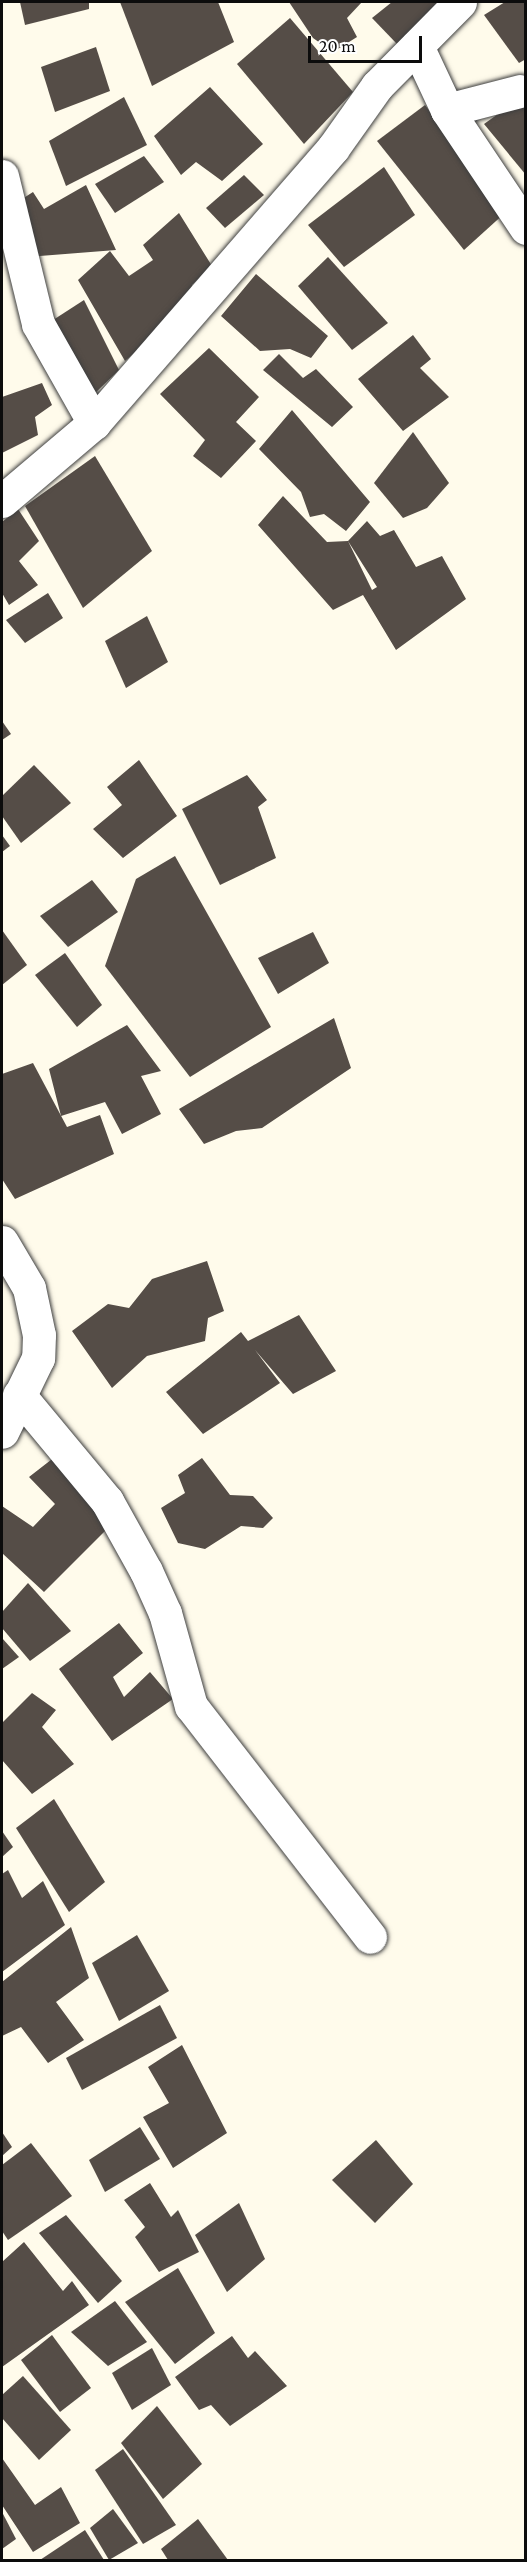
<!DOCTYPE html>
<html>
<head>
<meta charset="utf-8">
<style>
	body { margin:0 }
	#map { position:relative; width:527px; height:2562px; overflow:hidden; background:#fffbeb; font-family:"Crimson Pro",serif }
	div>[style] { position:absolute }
	.building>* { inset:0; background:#554d47 }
	.roads { filter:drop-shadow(0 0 2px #3f3f3f) drop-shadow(0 0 2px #3f3f3f) }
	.minor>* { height:33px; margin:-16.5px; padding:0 16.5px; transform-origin:16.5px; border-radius:16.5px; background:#fff }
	span { translate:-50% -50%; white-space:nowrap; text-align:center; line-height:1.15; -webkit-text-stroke:6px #fff; paint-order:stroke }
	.frame { position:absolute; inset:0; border:3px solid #0c0c0c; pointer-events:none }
	.scale { position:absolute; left:308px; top:36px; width:114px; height:27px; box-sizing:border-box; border:3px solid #0c0c0c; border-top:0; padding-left:8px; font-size:18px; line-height:21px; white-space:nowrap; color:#0c0c0c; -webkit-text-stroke:4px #fff; paint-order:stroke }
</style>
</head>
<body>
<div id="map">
	<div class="building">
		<i style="clip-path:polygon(20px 2px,89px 2px,89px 9px,25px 25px)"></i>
		<i style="clip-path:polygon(120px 2px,218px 2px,234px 42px,152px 86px)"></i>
		<i style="clip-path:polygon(289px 2px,362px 2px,347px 18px,357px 37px,333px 52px,313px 38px)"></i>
		<i style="clip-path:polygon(392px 2px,443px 2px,397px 44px,372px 18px)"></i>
		<i style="clip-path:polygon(505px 2px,526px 2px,526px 59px,519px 63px,484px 15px)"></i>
		<i style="clip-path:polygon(290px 18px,353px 92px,304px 144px,237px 64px)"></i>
		<i style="clip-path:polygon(96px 47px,110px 91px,55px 112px,41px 67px)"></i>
		<i style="clip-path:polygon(210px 87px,263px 144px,222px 181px,196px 162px,181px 175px,154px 136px)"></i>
		<i style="clip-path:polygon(526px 94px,526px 175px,484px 124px)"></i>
		<i style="clip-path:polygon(124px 97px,147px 145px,66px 186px,49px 141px)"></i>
		<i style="clip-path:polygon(425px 105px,506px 212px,464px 250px,377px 141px)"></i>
		<i style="clip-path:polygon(144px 156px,164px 182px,115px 213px,95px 184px)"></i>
		<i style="clip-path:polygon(384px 167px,415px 215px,344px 267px,308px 225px)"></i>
		<i style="clip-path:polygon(244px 175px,264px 195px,225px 228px,206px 208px)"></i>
		<i style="clip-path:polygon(86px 185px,116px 250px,27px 257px,19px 201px,33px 192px,44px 209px)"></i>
		<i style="clip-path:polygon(179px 213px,212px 266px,192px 285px,192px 303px,125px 361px,78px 280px,110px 251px,129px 276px,153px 260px,143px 245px)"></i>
		<i style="clip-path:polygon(328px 257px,388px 323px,352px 350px,298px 286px)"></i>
		<i style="clip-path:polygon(256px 274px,328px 336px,311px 358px,290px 349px,260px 351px,221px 316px)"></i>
		<i style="clip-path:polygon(84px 300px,119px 370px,90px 398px,50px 322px)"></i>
		<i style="clip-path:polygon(413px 335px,431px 359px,420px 368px,449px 397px,403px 431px,358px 379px)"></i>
		<i style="clip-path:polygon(209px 348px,259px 397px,236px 422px,256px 441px,221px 478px,193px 456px,205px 440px,160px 394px)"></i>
		<i style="clip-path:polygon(279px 354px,303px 378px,316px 369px,353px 407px,332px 427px,263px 370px)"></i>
		<i style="clip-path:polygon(42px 383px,52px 405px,35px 417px,38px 435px,2px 453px,2px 397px)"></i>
		<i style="clip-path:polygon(292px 410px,370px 502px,346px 531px,324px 514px,310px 517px,301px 492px,259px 449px)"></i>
		<i style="clip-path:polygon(413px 432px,449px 483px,427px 508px,403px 518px,374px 483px)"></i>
		<i style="clip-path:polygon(95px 456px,152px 551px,83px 608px,25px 506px)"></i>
		<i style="clip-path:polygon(283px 496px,327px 542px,348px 541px,372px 590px,377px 587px,348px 541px,367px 521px,380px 536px,394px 530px,416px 567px,442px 556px,466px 599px,396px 650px,363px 595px,333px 610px,258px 525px)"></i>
		<i style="clip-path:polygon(18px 509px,39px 541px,19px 561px,38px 585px,9px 605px,2px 593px,2px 522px)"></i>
		<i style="clip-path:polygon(48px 593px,63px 618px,25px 643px,6px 620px)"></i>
		<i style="clip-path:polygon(147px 616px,168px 662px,126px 688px,105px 641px)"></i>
		<i style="clip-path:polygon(2px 721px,11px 734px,2px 740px)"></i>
		<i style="clip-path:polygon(139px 760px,177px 816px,123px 858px,93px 829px,122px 805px,107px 787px)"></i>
		<i style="clip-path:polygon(34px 765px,71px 803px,21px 843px,2px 816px,2px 796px)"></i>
		<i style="clip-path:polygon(247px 775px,267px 800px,258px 807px,276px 858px,220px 885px,182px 809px)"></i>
		<i style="clip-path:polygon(2px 835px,10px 846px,2px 852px)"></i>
		<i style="clip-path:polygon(175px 856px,271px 1027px,190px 1077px,105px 966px,136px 879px)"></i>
		<i style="clip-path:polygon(92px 880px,118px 912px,68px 947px,40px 916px)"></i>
		<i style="clip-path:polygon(2px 930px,27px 965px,2px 985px)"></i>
		<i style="clip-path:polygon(313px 932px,329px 963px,278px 994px,258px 958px)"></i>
		<i style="clip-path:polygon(65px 953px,102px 1005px,77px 1027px,35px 975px)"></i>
		<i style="clip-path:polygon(334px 1018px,351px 1068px,262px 1128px,236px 1131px,204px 1144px,179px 1109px)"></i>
		<i style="clip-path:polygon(127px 1025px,161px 1071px,141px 1076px,161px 1114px,122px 1134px,105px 1102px,61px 1116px,49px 1069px)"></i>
		<i style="clip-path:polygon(33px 1063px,67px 1127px,100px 1115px,114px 1154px,15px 1199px,2px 1179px,2px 1074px)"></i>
		<i style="clip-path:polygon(207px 1261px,224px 1311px,208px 1318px,205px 1341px,147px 1356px,112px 1388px,72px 1331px,108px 1304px,129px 1308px,152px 1279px)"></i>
		<i style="clip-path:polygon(299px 1315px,336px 1371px,293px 1394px,255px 1350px,280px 1383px,203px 1434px,166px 1392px,241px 1332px,248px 1341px)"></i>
		<i style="clip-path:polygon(56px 1456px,114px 1522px,44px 1592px,2px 1553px,2px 1506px,33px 1527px,55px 1504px,29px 1477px)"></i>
		<i style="clip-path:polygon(202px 1458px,230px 1495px,253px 1496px,273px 1518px,263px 1528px,241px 1526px,205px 1549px,178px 1543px,161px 1508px,185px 1493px,178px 1475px)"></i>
		<i style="clip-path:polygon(28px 1583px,71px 1631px,30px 1661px,2px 1628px,2px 1612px)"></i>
		<i style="clip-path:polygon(119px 1623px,143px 1653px,113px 1677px,124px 1697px,150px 1672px,173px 1699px,112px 1741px,59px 1669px)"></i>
		<i style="clip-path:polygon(2px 1638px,19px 1657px,2px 1669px)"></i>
		<i style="clip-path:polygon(32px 1693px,56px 1710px,42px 1727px,74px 1764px,32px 1794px,2px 1760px,2px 1723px)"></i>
		<i style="clip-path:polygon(54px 1799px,105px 1882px,69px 1912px,16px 1828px)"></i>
		<i style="clip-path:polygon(2px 1831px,13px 1847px,2px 1857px)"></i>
		<i style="clip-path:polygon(8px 1870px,22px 1898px,43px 1881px,65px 1925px,2px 1972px,2px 1874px)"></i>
		<i style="clip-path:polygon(71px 1927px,89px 1978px,56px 2002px,84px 2040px,48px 2063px,21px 2027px,2px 2036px,2px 1982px)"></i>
		<i style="clip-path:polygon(137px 1935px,169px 1991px,119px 2021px,92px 1963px)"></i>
		<i style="clip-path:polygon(160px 2005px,177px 2038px,82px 2090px,66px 2058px)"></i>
		<i style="clip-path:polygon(182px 2045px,227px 2133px,173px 2168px,143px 2117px,169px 2103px,148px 2067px)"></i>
		<i style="clip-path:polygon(140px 2127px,160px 2159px,105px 2192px,89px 2160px)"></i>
		<i style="clip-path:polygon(2px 2132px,12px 2147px,2px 2156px)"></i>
		<i style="clip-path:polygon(376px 2140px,413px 2184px,375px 2223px,332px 2180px)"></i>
		<i style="clip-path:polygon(31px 2143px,72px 2196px,8px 2240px,2px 2231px,2px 2165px)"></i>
		<i style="clip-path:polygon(150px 2183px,171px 2217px,178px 2210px,199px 2252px,159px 2272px,135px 2237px,145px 2227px,124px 2200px)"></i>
		<i style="clip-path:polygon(239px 2203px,265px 2259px,227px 2292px,195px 2235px)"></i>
		<i style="clip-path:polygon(66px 2215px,122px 2281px,98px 2303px,39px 2233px)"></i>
		<i style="clip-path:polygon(24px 2242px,63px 2291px,72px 2281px,89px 2305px,2px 2367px,2px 2262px)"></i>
		<i style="clip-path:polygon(178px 2268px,215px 2333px,175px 2364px,125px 2302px)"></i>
		<i style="clip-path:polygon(115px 2301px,147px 2342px,108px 2366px,71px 2332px)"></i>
		<i style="clip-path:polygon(52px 2335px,91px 2388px,60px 2412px,21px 2360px)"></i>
		<i style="clip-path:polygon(232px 2336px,248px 2358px,255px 2351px,287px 2386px,230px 2426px,211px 2405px,199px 2410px,175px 2377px)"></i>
		<i style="clip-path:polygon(152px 2348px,171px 2385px,132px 2410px,112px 2373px)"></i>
		<i style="clip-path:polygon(23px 2376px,71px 2430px,39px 2460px,2px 2418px,2px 2395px)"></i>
		<i style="clip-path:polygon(157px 2406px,202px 2464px,163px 2499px,121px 2443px)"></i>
		<i style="clip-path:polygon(123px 2449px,176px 2525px,143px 2544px,95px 2470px)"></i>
		<i style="clip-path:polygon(2px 2458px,35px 2505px,61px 2487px,80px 2523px,33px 2552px,2px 2505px)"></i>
		<i style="clip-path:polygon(113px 2509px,138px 2543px,109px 2560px,90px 2528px)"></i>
		<i style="clip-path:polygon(2px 2512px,16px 2539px,2px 2549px)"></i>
		<i style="clip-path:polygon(198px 2519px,228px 2560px,168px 2560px,161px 2549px)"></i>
		<i style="clip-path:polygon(85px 2530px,104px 2560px,40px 2560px)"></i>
	</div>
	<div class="roads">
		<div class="minor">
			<i style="left:417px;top:46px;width:71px;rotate:64.9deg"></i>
			<i style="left:447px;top:110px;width:142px;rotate:56.2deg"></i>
			<i style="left:447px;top:110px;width:75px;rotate:-14.6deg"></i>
			<i style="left:2px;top:176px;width:152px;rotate:76.3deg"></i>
			<i style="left:38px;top:324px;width:114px;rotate:60.5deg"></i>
			<i style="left:2px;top:501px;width:121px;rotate:-40.3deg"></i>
			<i style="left:94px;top:423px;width:364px;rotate:-49deg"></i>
			<i style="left:333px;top:148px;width:76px;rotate:-54.6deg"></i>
			<i style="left:377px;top:86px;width:118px;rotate:-45.3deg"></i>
			<i style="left:2px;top:1242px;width:53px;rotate:59.6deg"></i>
			<i style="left:29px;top:1288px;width:48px;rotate:78deg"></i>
			<i style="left:39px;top:1335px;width:23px;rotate:92deg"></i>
			<i style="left:38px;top:1358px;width:82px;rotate:115.9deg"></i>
			<i style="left:19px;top:1395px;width:138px;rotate:50.3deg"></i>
			<i style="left:107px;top:1501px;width:80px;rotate:60.9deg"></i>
			<i style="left:146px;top:1571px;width:46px;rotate:65.7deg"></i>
			<i style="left:165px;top:1613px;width:97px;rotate:74.4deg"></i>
			<i style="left:191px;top:1706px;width:292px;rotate:52.2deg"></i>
		</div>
	</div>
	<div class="frame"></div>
	<div class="scale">20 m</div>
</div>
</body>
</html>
